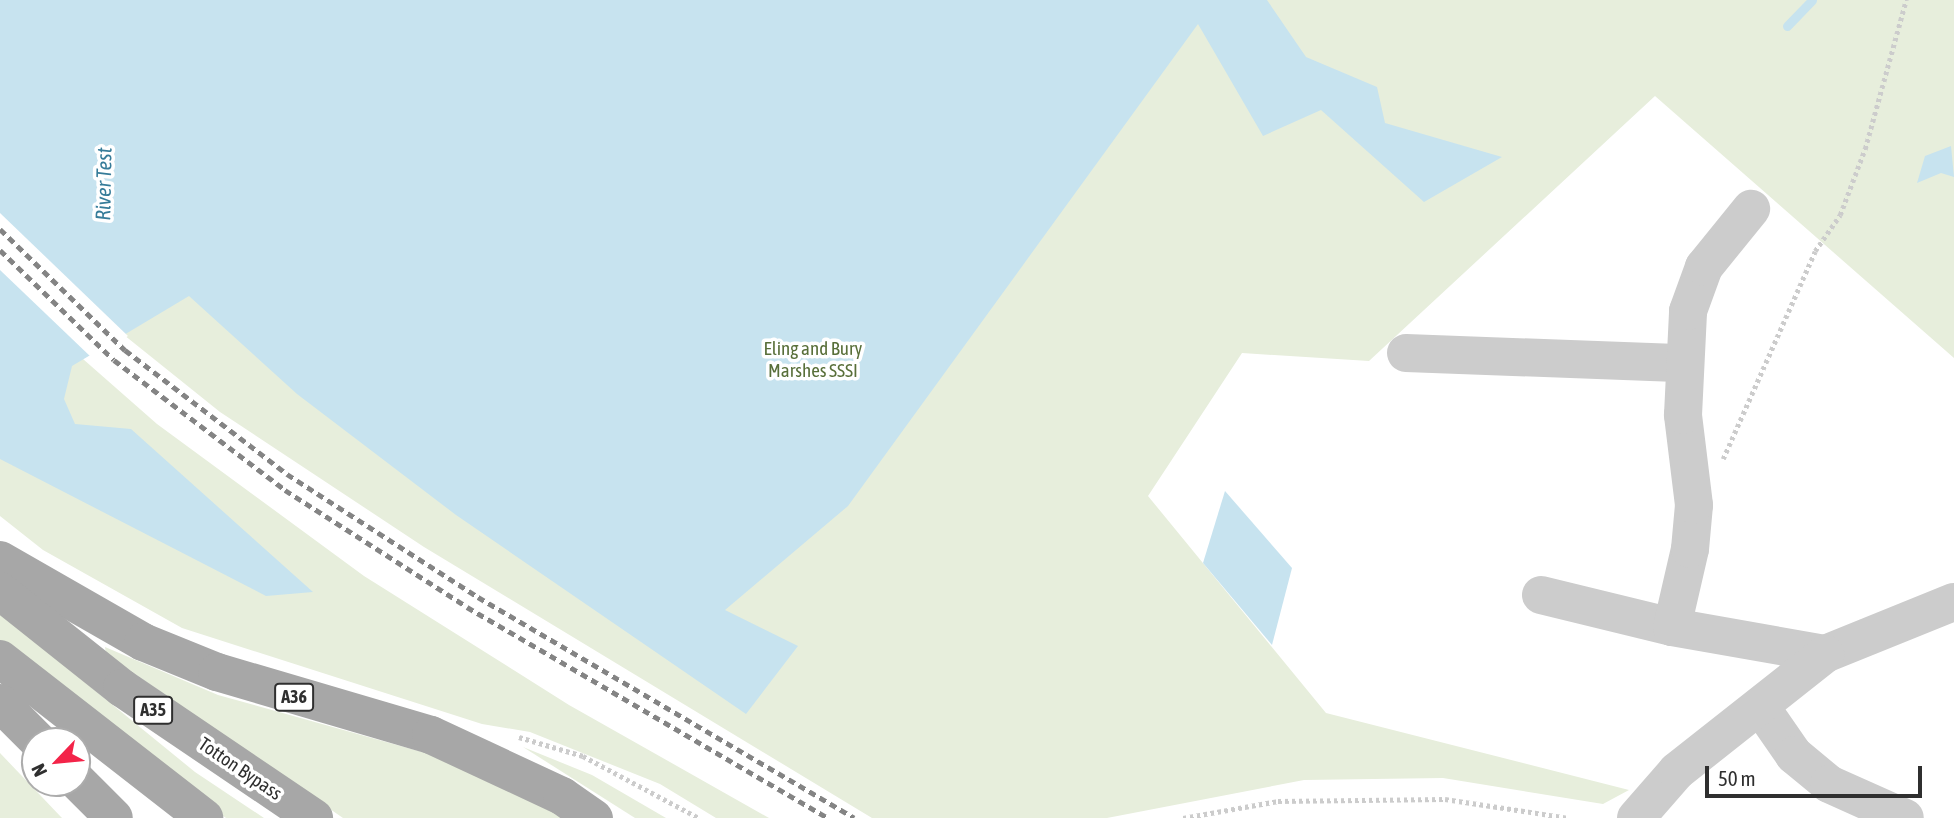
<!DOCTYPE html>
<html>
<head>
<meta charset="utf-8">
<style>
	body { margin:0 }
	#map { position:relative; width:1954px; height:818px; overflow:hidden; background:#fff; font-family:"Asap Condensed",sans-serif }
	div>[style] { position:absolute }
	.green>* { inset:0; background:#e7eedc }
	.water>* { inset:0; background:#c7e3ef }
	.pier>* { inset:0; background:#fff }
	.stream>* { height:9px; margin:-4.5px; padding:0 4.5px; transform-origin:4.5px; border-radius:4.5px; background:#c7e3ef }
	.path>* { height:4.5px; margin-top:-2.25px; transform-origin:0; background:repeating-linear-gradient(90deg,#ccc 0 3.5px,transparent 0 7px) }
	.minor>* { height:38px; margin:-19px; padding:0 19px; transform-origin:19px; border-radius:19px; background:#ccc }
	.major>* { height:38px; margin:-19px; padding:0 19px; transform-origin:19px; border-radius:19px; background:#a7a7a7 }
	.rail>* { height:5px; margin-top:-2.5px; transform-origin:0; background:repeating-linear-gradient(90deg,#848484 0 7px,transparent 0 12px) }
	span { translate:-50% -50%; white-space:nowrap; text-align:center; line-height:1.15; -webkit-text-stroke:7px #fff; paint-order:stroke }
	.shield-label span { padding:2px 5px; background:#fff; border:2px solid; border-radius:5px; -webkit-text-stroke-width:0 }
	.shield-label { font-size:18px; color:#2f2f2f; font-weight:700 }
	.park-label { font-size:19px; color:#586f39 }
	.street-label { font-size:19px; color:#2f2f2f }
	.water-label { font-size:21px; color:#367c99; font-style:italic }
	.north { position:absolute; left:21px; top:727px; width:70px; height:70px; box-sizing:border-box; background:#fff; border:2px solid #acacac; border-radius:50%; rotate:244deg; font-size:19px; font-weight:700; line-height:28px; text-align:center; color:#2f2f2f }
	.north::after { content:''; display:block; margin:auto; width:24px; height:32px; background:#f32449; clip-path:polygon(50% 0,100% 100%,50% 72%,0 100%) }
	.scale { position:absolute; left:1705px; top:766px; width:217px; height:32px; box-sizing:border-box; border:4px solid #2f2f2f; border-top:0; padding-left:9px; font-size:21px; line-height:24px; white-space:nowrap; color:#2f2f2f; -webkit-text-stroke:5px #fff; paint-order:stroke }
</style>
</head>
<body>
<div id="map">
	<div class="green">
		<i style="clip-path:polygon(158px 0,1954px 0,1954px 358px,1655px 96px,1369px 361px,1242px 353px,1148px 496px,1326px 713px,1629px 790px,1603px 804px,1443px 778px,1304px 780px,1107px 818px,872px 818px,424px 547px,220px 412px,124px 335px,83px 359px,157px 424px,364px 576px,569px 705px,769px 818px,716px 818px,660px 784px,530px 732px,482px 724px,182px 628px,43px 550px,0 516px,0 371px)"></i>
		<i style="clip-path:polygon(0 613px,195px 772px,264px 818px,226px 818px,135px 754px,0 643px)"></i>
		<i style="clip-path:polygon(105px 647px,218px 695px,465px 764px,570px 818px,343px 818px,106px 654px)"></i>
		<i style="clip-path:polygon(523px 747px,592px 775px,666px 818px,635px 818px)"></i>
		<i style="clip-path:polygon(0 753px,62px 818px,0 818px)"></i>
	</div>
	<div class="water">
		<i style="clip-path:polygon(0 0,1267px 0,1306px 57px,1377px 87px,1385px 123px,1502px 157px,1424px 202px,1321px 110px,1263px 136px,1198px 24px,848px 506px,725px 610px,798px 646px,746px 714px,456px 515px,297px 394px,189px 296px,72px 366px,64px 399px,75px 424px,131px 429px,313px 592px,266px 596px,0 459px)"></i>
		<i style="clip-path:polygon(1951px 146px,1954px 177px,1941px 173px,1917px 183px,1925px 156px)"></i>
		<i style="clip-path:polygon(1225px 491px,1292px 568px,1272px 645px,1203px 563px)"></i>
	</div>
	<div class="pier">
		<i style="clip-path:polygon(0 213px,128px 336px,92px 358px,0 270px)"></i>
	</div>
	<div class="stream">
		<i style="left:1787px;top:26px;width:36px;rotate:-46deg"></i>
	</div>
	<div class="path">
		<i style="left:1723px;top:459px;width:227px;rotate:-66.1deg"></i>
		<i style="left:1815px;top:251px;width:44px;rotate:-55.2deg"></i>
		<i style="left:1840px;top:215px;width:71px;rotate:-69.3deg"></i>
		<i style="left:1865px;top:149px;width:155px;rotate:-74.6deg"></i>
		<i style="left:519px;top:737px;width:67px;rotate:16.5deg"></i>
		<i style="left:583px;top:756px;width:132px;rotate:28.1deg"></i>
		<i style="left:1183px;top:818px;width:97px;rotate:-10.1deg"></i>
		<i style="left:1278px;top:801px;width:167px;rotate:-0.7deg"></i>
		<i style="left:1445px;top:799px;width:125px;rotate:8.7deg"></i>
	</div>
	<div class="minor">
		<i style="left:1406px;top:353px;width:278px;rotate:2.1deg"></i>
		<i style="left:1541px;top:595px;width:135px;rotate:13.7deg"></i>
		<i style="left:1672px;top:627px;width:155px;rotate:10deg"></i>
		<i style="left:1825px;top:654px;width:139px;rotate:-22deg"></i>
		<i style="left:1672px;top:627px;width:80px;rotate:-77deg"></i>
		<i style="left:1690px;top:549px;width:44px;rotate:-84.8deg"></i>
		<i style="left:1694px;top:505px;width:91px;rotate:-97deg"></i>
		<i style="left:1683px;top:415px;width:104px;rotate:-87.2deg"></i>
		<i style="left:1688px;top:311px;width:47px;rotate:-70deg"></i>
		<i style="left:1704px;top:267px;width:75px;rotate:-51deg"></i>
		<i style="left:1760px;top:706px;width:60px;rotate:55.2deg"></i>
		<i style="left:1794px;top:755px;width:45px;rotate:39.6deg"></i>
		<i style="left:1829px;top:784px;width:83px;rotate:24.1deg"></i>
		<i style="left:1636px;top:818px;width:62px;rotate:-48.9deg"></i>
		<i style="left:1677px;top:771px;width:189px;rotate:-38.3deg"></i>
	</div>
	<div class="major">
		<i style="left:0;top:560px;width:165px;rotate:29.8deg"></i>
		<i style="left:143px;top:642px;width:80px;rotate:22.1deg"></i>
		<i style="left:217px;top:672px;width:223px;rotate:16.4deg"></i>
		<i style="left:431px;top:735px;width:145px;rotate:25deg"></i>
		<i style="left:562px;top:796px;width:39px;rotate:35deg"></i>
		<i style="left:0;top:591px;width:156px;rotate:38.5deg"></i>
		<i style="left:122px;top:688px;width:232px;rotate:34.1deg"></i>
		<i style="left:0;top:659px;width:259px;rotate:37.9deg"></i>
		<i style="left:0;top:703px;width:54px;rotate:45deg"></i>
		<i style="left:77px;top:781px;width:52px;rotate:45deg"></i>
	</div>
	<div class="rail">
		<i style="left:0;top:229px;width:174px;rotate:44.1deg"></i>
		<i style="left:125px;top:350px;width:204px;rotate:37.4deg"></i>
		<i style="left:287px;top:474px;width:227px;rotate:32.8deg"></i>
		<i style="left:478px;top:597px;width:436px;rotate:30.4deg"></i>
		<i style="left:0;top:250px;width:158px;rotate:44deg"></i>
		<i style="left:114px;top:360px;width:215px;rotate:37.2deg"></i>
		<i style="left:285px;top:490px;width:216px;rotate:32.7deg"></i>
		<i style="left:467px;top:607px;width:418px;rotate:30.3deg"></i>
	</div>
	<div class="shield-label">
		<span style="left:294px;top:697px">A36</span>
		<span style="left:153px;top:710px">A35</span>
	</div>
	<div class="park-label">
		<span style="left:813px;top:360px">Eling and Bury<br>Marshes SSSI</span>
	</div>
	<div class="street-label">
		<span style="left:240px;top:769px;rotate:34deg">Totton Bypass</span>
	</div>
	<div class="water-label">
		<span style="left:103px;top:184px;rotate:-89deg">River Test</span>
	</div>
	<div class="north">N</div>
	<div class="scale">50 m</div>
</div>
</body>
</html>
